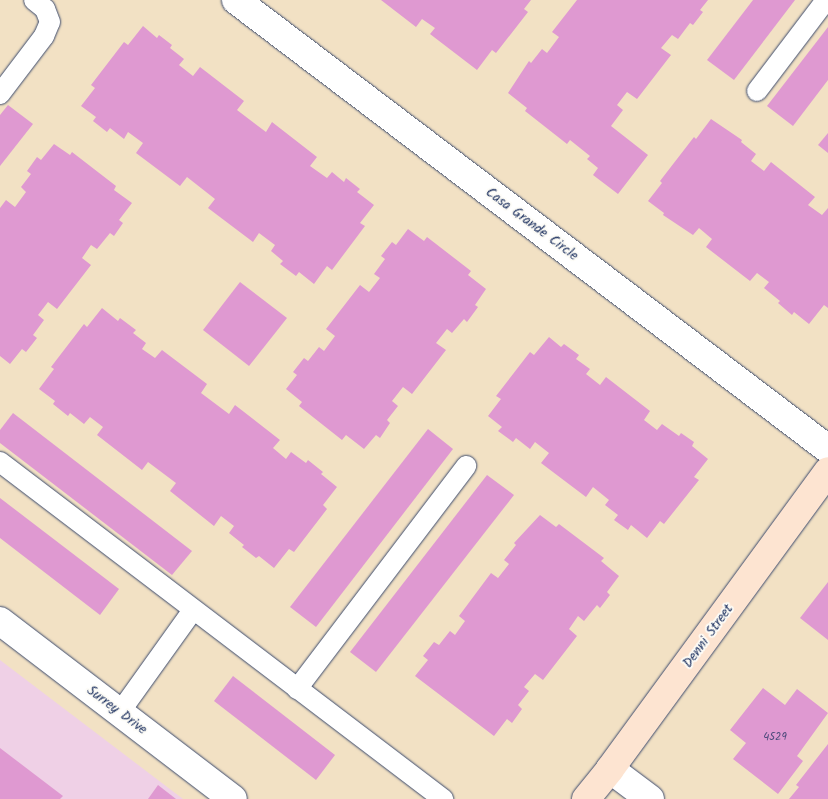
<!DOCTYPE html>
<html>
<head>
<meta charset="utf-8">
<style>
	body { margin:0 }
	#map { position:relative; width:828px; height:799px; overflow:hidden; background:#f2e1c4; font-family:Kalam,sans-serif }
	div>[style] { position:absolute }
	.built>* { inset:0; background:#efd0e6 }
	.building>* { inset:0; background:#df99d1 }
	.roads { filter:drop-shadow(0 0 1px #3b4a6d) drop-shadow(0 0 1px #3b4a6d) }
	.lane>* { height:20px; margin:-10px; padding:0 10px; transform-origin:10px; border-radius:10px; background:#fff }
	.street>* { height:28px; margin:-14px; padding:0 14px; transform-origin:14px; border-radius:14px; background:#fff }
	.secondary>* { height:28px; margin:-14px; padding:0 14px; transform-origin:14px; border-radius:14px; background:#fde4d1 }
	span { translate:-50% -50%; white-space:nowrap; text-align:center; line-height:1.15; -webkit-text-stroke:4px #fdfcf7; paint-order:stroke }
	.number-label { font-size:11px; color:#4c4a7b }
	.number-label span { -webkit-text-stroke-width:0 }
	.street-label { font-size:14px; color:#1b2f5e }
</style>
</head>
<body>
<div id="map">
	<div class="built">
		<i style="clip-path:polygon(0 660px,183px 799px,0 799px)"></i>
	</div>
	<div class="building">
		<i style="clip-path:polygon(381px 0,531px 0,524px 9px,528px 12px,496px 53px,492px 50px,477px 70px,430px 34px,435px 28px,422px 19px,416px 27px)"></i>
		<i style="clip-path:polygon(577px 0,708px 0,700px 10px,703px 12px,693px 25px,690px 23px,678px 39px,672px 35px,661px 48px,671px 55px,637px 99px,627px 92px,617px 105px,623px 110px,611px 126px,648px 155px,618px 194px,593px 175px,598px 168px,587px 159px,590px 156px,570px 140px,567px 144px,525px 111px,527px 108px,508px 93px,529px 61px,531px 63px,542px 49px,547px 53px,559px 37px,552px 32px)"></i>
		<i style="clip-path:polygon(753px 0,795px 0,734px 80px,707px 60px)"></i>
		<i style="clip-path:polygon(143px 26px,157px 38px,159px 35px,172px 45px,170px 48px,184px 59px,179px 65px,193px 76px,200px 67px,244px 101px,237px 110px,266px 132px,272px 122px,317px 157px,310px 166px,327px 178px,332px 172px,344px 182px,346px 178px,360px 189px,357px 192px,374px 205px,360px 223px,365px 226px,332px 270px,327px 266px,314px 284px,299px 272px,296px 276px,280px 264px,283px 261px,271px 251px,275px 245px,259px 233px,253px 242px,208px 208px,215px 199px,187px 177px,180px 186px,136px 153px,143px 143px,128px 132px,124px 139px,110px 128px,107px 132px,93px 121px,96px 117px,81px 106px,95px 88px,91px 85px,124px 42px,128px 45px)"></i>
		<i style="clip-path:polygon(828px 27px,828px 80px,793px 126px,767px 106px)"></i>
		<i style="clip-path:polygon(8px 105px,33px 124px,0 166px,0 115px)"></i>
		<i style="clip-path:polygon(711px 119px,742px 140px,741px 142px,756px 154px,751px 161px,764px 171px,771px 162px,815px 197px,808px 205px,822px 215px,828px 208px,828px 308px,824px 305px,809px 324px,794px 312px,792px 315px,778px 303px,780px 301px,764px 288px,769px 282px,757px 273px,750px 281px,706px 247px,712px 239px,699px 228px,693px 235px,663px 215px,664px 213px,648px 201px,662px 183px,660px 181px,694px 137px,696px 139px)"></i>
		<i style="clip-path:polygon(828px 133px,828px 153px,818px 145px)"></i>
		<i style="clip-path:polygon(54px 144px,70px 155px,72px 152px,116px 186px,114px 190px,132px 203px,119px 220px,123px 223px,114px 236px,110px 233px,97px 249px,91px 245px,82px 258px,91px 265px,57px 309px,48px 302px,38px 315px,44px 320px,33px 335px,37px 338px,26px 352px,22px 349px,10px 364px,0 356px,0 208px,6px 200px,15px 207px,26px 192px,21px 187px,31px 174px,27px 171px,37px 157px,41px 160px)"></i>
		<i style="clip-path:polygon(408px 229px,424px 241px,427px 237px,471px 271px,468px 275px,486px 289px,475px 305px,478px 307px,467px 322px,464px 319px,452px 333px,447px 329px,436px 343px,446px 350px,412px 394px,403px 387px,392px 401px,398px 406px,387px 420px,390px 423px,380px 438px,376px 435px,364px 449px,346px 435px,342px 440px,299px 406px,302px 402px,286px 389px,297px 375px,293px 372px,304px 358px,308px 361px,319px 347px,324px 351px,335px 336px,326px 329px,360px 285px,369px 292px,380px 278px,374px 274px,385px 259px,381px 256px,392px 242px,396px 245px)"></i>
		<i style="clip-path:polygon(240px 282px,287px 318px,249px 366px,203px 330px)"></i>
		<i style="clip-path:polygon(102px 308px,118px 321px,120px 318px,136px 330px,133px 333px,146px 343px,142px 349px,155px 358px,162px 350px,207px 384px,201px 393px,229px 414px,235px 405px,280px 440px,273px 448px,286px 459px,291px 452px,306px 463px,308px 460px,323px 472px,321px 474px,337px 487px,323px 505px,327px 509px,294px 552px,289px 549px,274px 568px,259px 556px,256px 558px,242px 547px,244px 545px,229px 533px,234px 526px,221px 516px,214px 526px,170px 491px,176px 483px,148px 462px,142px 470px,97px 435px,103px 427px,90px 417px,84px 424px,70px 413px,68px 416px,53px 404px,55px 401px,39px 389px,54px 369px,51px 367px,84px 324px,87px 327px)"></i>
		<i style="clip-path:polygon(549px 337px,561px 347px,564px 344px,579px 355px,576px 359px,590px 369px,586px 374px,600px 385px,606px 377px,650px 411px,644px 420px,657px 430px,662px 424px,679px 436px,681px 433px,694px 442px,692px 446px,708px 459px,694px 477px,699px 480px,664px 524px,660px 521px,647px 538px,631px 525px,628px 530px,614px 520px,618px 515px,605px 505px,609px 500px,593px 487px,586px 497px,541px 463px,549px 453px,535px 442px,530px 449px,516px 438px,513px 442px,498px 431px,502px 427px,488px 416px,501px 399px,496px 396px,530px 352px,534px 355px)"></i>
		<i style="clip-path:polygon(13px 413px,192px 551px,172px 575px,0 443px,0 430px)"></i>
		<i style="clip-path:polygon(428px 429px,453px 449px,316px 627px,290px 607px)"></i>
		<i style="clip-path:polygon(487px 475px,514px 495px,376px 672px,350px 652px)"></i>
		<i style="clip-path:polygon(0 498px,119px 589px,100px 615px,0 538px)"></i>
		<i style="clip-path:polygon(540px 515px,556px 527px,559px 524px,604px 558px,601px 561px,619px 576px,607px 592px,610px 595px,600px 608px,597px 605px,584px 621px,578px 616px,569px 629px,577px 636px,543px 680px,535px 674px,524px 687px,529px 691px,518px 705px,522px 709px,512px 723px,507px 719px,494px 736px,415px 676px,428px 660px,423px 656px,434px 642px,439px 645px,450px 631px,455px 635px,465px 621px,459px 616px,491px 573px,498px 578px,509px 564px,504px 560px,516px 545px,514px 543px)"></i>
		<i style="clip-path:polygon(828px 582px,828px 640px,800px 618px)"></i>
		<i style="clip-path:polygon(233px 676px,335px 755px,316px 780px,214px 701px)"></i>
		<i style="clip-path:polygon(763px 688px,785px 705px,797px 689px,828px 713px,797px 756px,803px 761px,778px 794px,733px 759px,746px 743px,730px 730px)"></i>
		<i style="clip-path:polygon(828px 744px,828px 799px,789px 799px,799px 787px,796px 785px)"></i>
		<i style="clip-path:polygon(0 748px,63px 796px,60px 799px,0 799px)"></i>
		<i style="clip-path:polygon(158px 785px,176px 799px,148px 799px)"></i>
	</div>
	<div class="roads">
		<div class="lane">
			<i style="left:757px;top:91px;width:114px;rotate:-52.8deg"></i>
			<i style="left:0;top:94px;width:73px;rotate:-52.8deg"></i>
			<i style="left:44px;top:36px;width:15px;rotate:-67deg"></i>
			<i style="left:50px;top:22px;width:14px;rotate:-111deg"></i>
			<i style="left:45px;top:9px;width:14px;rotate:-141deg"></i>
			<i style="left:0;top:462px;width:557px;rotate:37.26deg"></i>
			<i style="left:297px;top:689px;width:280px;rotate:-52.8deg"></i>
			<i style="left:120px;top:712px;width:125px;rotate:-54.4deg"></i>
		</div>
		<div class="street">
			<i style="left:236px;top:0;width:743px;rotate:37.18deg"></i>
			<i style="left:0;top:621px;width:293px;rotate:37.4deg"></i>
			<i style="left:610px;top:769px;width:50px;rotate:36.9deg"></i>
		</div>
		<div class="secondary">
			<i style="left:586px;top:799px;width:38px;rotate:-51deg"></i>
			<i style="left:610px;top:769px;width:369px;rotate:-53.8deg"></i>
		</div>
	</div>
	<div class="number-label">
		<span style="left:775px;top:737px">4529</span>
	</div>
	<div class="street-label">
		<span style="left:532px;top:224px;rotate:37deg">Casa Grande Circle</span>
		<span style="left:708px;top:636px;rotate:-54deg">Denni Street</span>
		<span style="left:117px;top:710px;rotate:37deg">Surrey Drive</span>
	</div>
</div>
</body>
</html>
